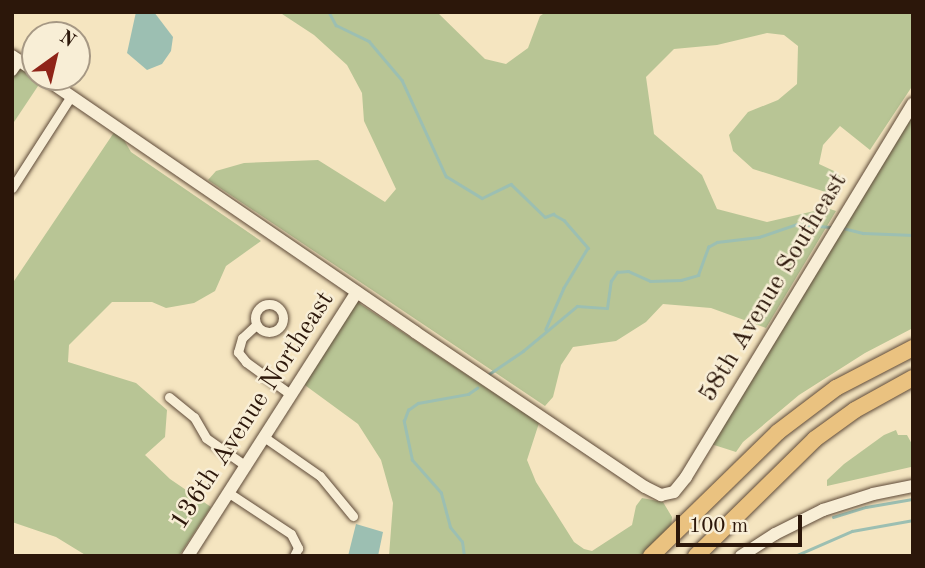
<!DOCTYPE html>
<html>
<head>
<meta charset="utf-8">
<style>
	body { margin:0 }
	#map { position:relative; width:925px; height:568px; overflow:hidden; background:#f5e5c0; font-family:"Old Standard TT",serif }
	div>[style] { position:absolute }
	.green>* { inset:0; background:#b8c595 }
	.water>* { inset:0; background:#9cbfb2 }
	.stream>* { height:2.5px; margin:-1.25px; padding:0 1.25px; transform-origin:1.25px; border-radius:1.25px; background:#9cbfb2 }
	.roads { filter:drop-shadow(0 0 2px #5e4a38) drop-shadow(0 0 2px #5e4a38) }
	.street>* { height:9px; margin:-4.5px; padding:0 4.5px; transform-origin:4.5px; border-radius:4.5px; background:#f8eed6 }
	.street>.ring { margin:-4.5px; padding:0; box-sizing:content-box; background:none; border:9px solid #f8eed6; border-radius:50% }
	.secondary>* { height:12px; margin:-6px; padding:0 6px; transform-origin:6px; border-radius:6px; background:#f8eed6 }
	.highway>* { height:16px; margin:-8px; padding:0 8px; transform-origin:8px; border-radius:8px; background:#eac280 }
	span { translate:-50% -50%; white-space:nowrap; text-align:center; line-height:1.15; -webkit-text-stroke:5px #f8eed6; paint-order:stroke }
	.street-label { font-size:26px; color:#2c170a }
	.frame { position:absolute; inset:0; border:14px solid #2c170a; pointer-events:none }
	.north { position:absolute; left:21px; top:21px; width:70px; height:70px; box-sizing:border-box; background:#f8eed6; border:2px solid #a69884; border-radius:50%; rotate:34deg; font-size:19px; font-weight:700; line-height:28px; text-align:center; color:#2c170a }
	.north::after { content:''; display:block; margin:auto; width:24px; height:32px; background:#8f2418; clip-path:polygon(50% 0,100% 100%,50% 72%,0 100%) }
	.scale { position:absolute; left:676px; top:515px; width:126px; height:32px; box-sizing:border-box; border:4px solid #2c170a; border-top:0; padding-left:9px; font-size:21px; line-height:24px; white-space:nowrap; color:#2c170a; -webkit-text-stroke:5px #f8eed6; paint-order:stroke }
</style>
</head>
<body>
<div id="map">
	<div class="green">
		<i style="clip-path:polygon(279px 12px,437px 12px,485px 59px,506px 64px,528px 48px,540px 16px,546px 12px,913px 12px,913px 85px,870px 150px,840px 126px,823px 145px,819px 164px,834px 171px,845px 181px,835px 195px,753px 169px,733px 151px,729px 135px,748px 112px,778px 100px,797px 84px,798px 46px,784px 35px,767px 33px,717px 45px,674px 49px,646px 77px,654px 134px,702px 175px,717px 209px,767px 222px,827px 208px,836px 211px,766px 328px,711px 308px,663px 304px,646px 322px,616px 341px,573px 347px,561px 365px,553px 397px,545px 406px,208px 180px,216px 171px,244px 163px,318px 160px,385px 202px,396px 189px,364px 121px,362px 93px,347px 65px,314px 35px)"></i>
		<i style="clip-path:polygon(12px 56px,35px 77px,44px 77px,12px 125px)"></i>
		<i style="clip-path:polygon(913px 110px,913px 328px,865px 353px,799px 395px,743px 442px,736px 452px,711px 444px)"></i>
		<i style="clip-path:polygon(117px 128px,131px 152px,261px 241px,226px 266px,215px 291px,194px 303px,166px 308px,152px 302px,112px 302px,69px 345px,68px 362px,136px 383px,167px 410px,165px 437px,145px 455px,170px 479px,211px 507px,179px 556px,87px 556px,56px 537px,12px 522px,12px 284px)"></i>
		<i style="clip-path:polygon(356px 301px,539px 423px,527px 460px,536px 482px,574px 542px,584px 549px,592px 551px,632px 525px,636px 506px,642px 498px,663px 502px,672px 517px,671px 528px,643px 556px,389px 556px,393px 503px,381px 460px,358px 424px,302px 383px)"></i>
		<i style="clip-path:polygon(896px 430px,898px 435px,907px 435px,913px 446px,911px 467px,827px 486px,827px 480px,844px 464px,884px 435px)"></i>
	</div>
	<div class="water">
		<i style="clip-path:polygon(136px 12px,154px 12px,173px 37px,171px 51px,162px 64px,147px 70px,127px 53px)"></i>
		<i style="clip-path:polygon(356px 524px,383px 532px,378px 556px,348px 556px)"></i>
	</div>
	<div class="stream">
		<i style="left:329px;top:12px;width:15px;rotate:62deg"></i>
		<i style="left:336px;top:25px;width:37px;rotate:26deg"></i>
		<i style="left:369px;top:41px;width:51px;rotate:49.8deg"></i>
		<i style="left:402px;top:80px;width:106px;rotate:65.4deg"></i>
		<i style="left:446px;top:176px;width:42px;rotate:31.4deg"></i>
		<i style="left:482px;top:198px;width:32px;rotate:-26deg"></i>
		<i style="left:511px;top:184px;width:47px;rotate:44.1deg"></i>
		<i style="left:545px;top:217px;width:9px;rotate:-21deg"></i>
		<i style="left:553px;top:214px;width:13px;rotate:29deg"></i>
		<i style="left:564px;top:220px;width:37px;rotate:49deg"></i>
		<i style="left:588px;top:248px;width:47px;rotate:121deg"></i>
		<i style="left:564px;top:288px;width:45px;rotate:113.7deg"></i>
		<i style="left:843px;top:228px;width:21px;rotate:14deg"></i>
		<i style="left:863px;top:233px;width:50px;rotate:2.3deg"></i>
		<i style="left:489px;top:374px;width:41px;rotate:-34.1deg"></i>
		<i style="left:523px;top:351px;width:70px;rotate:-39.8deg"></i>
		<i style="left:577px;top:306px;width:30px;rotate:4deg"></i>
		<i style="left:607px;top:308px;width:27px;rotate:-82deg"></i>
		<i style="left:611px;top:281px;width:11px;rotate:-56deg"></i>
		<i style="left:617px;top:272px;width:11px;rotate:-5deg"></i>
		<i style="left:628px;top:271px;width:24px;rotate:24deg"></i>
		<i style="left:650px;top:281px;width:31px;rotate:-2deg"></i>
		<i style="left:681px;top:280px;width:18px;rotate:-16deg"></i>
		<i style="left:698px;top:275px;width:30px;rotate:-70deg"></i>
		<i style="left:708px;top:247px;width:10px;rotate:-29deg"></i>
		<i style="left:717px;top:242px;width:42px;rotate:-6.8deg"></i>
		<i style="left:759px;top:237px;width:40px;rotate:-18.9deg"></i>
		<i style="left:797px;top:224px;width:36px;rotate:5deg"></i>
		<i style="left:833px;top:517px;width:34px;rotate:-17deg"></i>
		<i style="left:866px;top:507px;width:48px;rotate:-9.7deg"></i>
		<i style="left:464px;top:556px;width:14px;rotate:-98deg"></i>
		<i style="left:462px;top:542px;width:19px;rotate:-129deg"></i>
		<i style="left:450px;top:527px;width:35px;rotate:-105deg"></i>
		<i style="left:441px;top:493px;width:44px;rotate:-131.3deg"></i>
		<i style="left:412px;top:460px;width:40px;rotate:-102deg"></i>
		<i style="left:404px;top:421px;width:12px;rotate:-70deg"></i>
		<i style="left:408px;top:410px;width:12px;rotate:-35deg"></i>
		<i style="left:418px;top:403px;width:51px;rotate:-10.2deg"></i>
		<i style="left:468px;top:394px;width:11px;rotate:-34deg"></i>
		<i style="left:795px;top:556px;width:62px;rotate:-23.7deg"></i>
		<i style="left:852px;top:531px;width:62px;rotate:-10.2deg"></i>
	</div>
	<div class="roads">
		<div class="street">
			<i style="left:12px;top:71px;width:12px;rotate:-55deg"></i>
			<i style="left:12px;top:188px;width:109px;rotate:-57.3deg"></i>
			<i class="ring" style="left:255px;top:304px;width:19px;height:19px"></i>
			<i style="left:256px;top:325px;width:19px;rotate:137deg"></i>
			<i style="left:242px;top:338px;width:15px;rotate:106deg"></i>
			<i style="left:238px;top:352px;width:13px;rotate:51deg"></i>
			<i style="left:246px;top:362px;width:54px;rotate:36deg"></i>
			<i style="left:169px;top:397px;width:32px;rotate:39deg"></i>
			<i style="left:194px;top:417px;width:24px;rotate:60deg"></i>
			<i style="left:206px;top:438px;width:49px;rotate:35deg"></i>
			<i style="left:264px;top:437px;width:68px;rotate:34.9deg"></i>
			<i style="left:320px;top:476px;width:52px;rotate:50.5deg"></i>
			<i style="left:229px;top:493px;width:74px;rotate:33.5deg"></i>
			<i style="left:291px;top:534px;width:16px;rotate:63deg"></i>
			<i style="left:298px;top:548px;width:9px;rotate:117deg"></i>
		</div>
		<div class="secondary">
			<i style="left:12px;top:56px;width:27px;rotate:33deg"></i>
			<i style="left:43px;top:77px;width:451px;rotate:34.4deg"></i>
			<i style="left:415px;top:332px;width:277px;rotate:34deg"></i>
			<i style="left:645px;top:487px;width:18px;rotate:27deg"></i>
			<i style="left:661px;top:495px;width:13px;rotate:-13deg"></i>
			<i style="left:674px;top:492px;width:19px;rotate:-51deg"></i>
			<i style="left:686px;top:477px;width:437px;rotate:-58.7deg"></i>
			<i style="left:188px;top:556px;width:313px;rotate:-57.4deg"></i>
			<i style="left:741px;top:556px;width:40px;rotate:-32.9deg"></i>
			<i style="left:775px;top:534px;width:54px;rotate:-26.6deg"></i>
			<i style="left:823px;top:510px;width:52px;rotate:-17.7deg"></i>
			<i style="left:873px;top:494px;width:41px;rotate:-11.3deg"></i>
		</div>
		<div class="highway">
			<i style="left:651px;top:556px;width:177px;rotate:-44.3deg"></i>
			<i style="left:778px;top:432px;width:73px;rotate:-37.2deg"></i>
			<i style="left:836px;top:388px;width:87px;rotate:-27.5deg"></i>
			<i style="left:696px;top:556px;width:167px;rotate:-44.5deg"></i>
			<i style="left:815px;top:439px;width:49px;rotate:-35.9deg"></i>
			<i style="left:855px;top:410px;width:66px;rotate:-28.9deg"></i>
		</div>
	</div>
	<div class="street-label">
		<span style="left:774px;top:288px;rotate:-59deg">58th Avenue Southeast</span>
		<span style="left:253px;top:411px;rotate:-57deg">136th Avenue Northeast</span>
	</div>
	<div class="frame"></div>
	<div class="north">N</div>
	<div class="scale">100 m</div>
</div>
</body>
</html>
